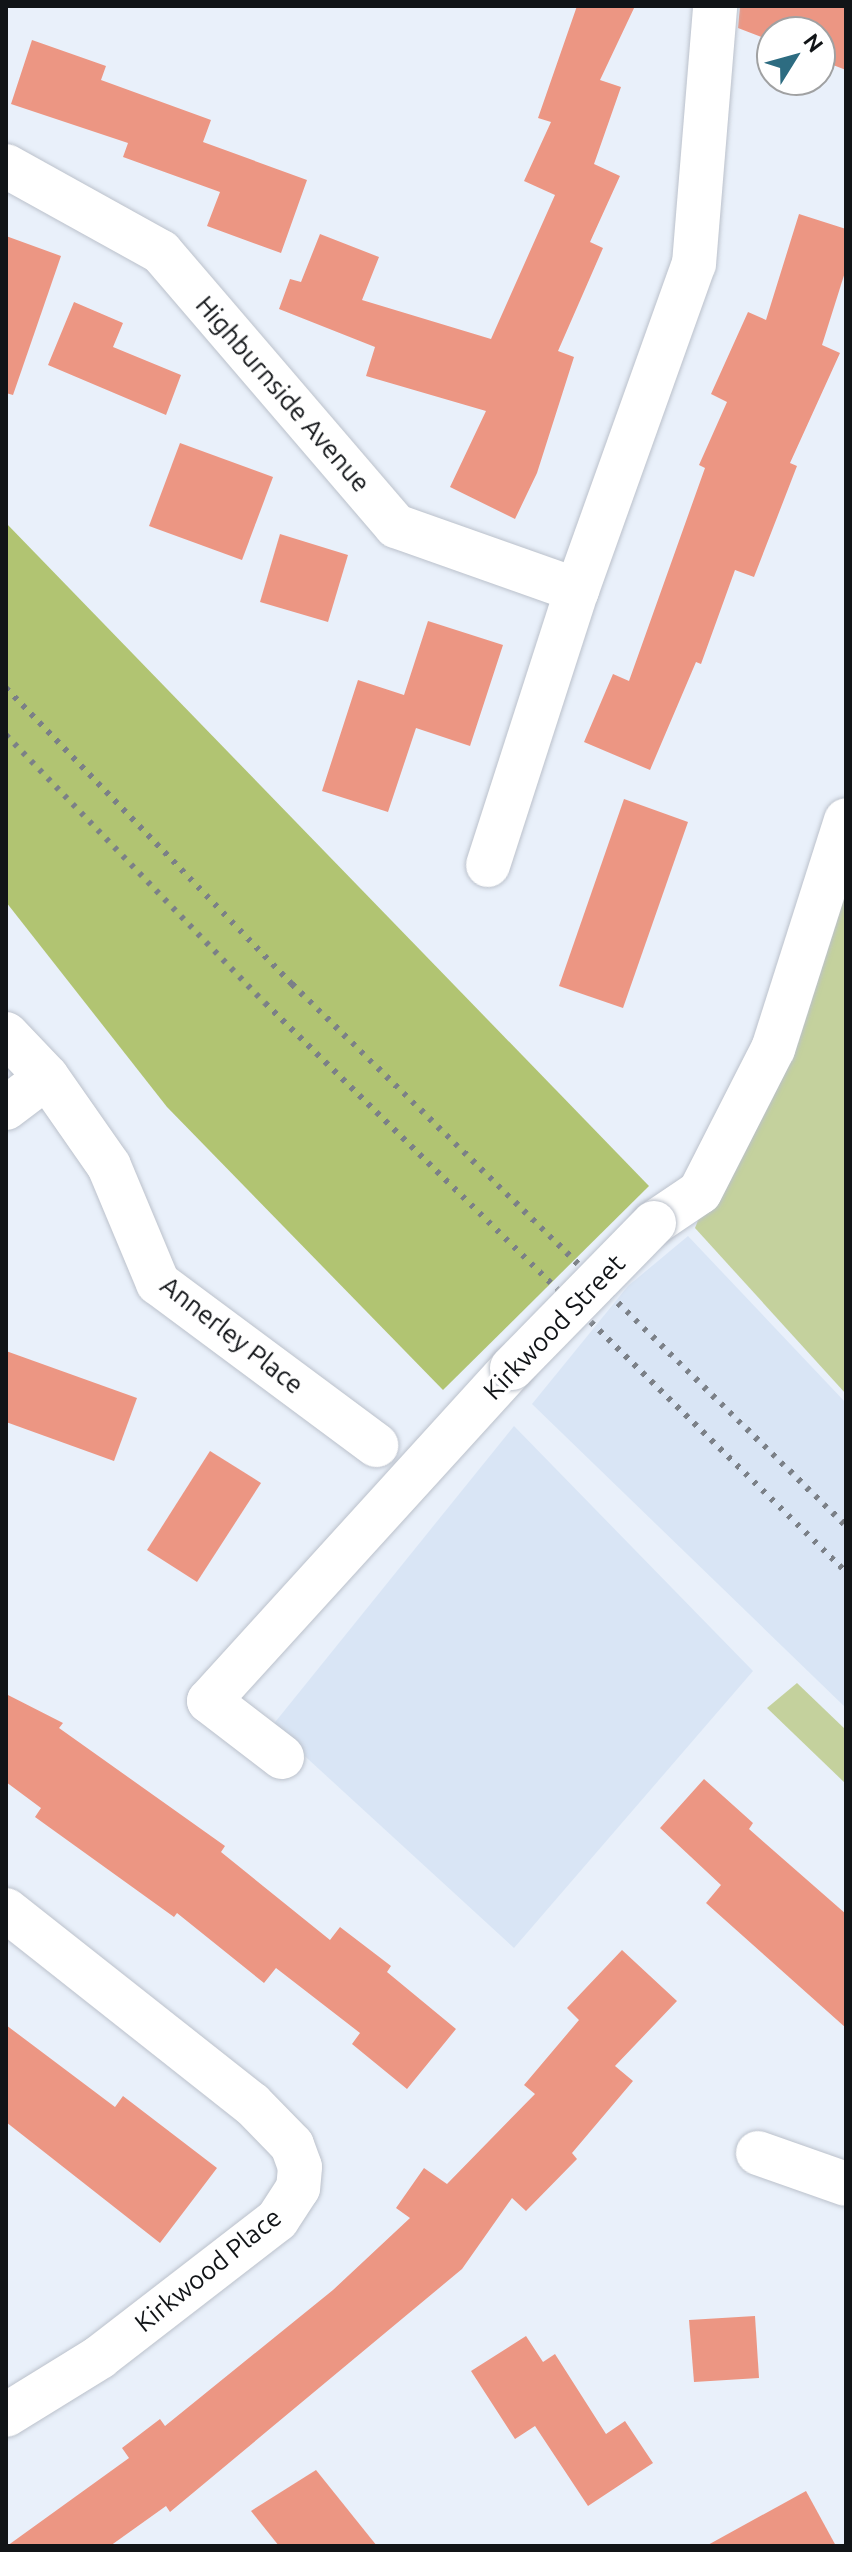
<!DOCTYPE html>
<html>
<head>
<meta charset="utf-8">
<style>
	body { margin:0 }
	#map { position:relative; width:852px; height:2552px; overflow:hidden; background:#e9f0fa; font-family:Ubuntu,sans-serif }
	div>[style] { position:absolute }
	.built>* { inset:0; background:#d9e5f5 }
	.green>* { inset:0; background:#c4d19d }
	.forest>* { inset:0; background:#b1c472 }
	.building>* { inset:0; background:#ec9683 }
	.roads { filter:drop-shadow(0 0 2px #bbc1cb) drop-shadow(0 0 2px #bbc1cb) }
	.minor>* { height:44px; margin:-22px; padding:0 22px; transform-origin:22px; border-radius:22px; background:#fff }
	.rail>* { height:6px; margin-top:-3px; transform-origin:0; background:repeating-linear-gradient(90deg,#7b8087 0 4px,transparent 0 12px) }
	.bridges { filter:drop-shadow(0 0 2px #bbc1cb) drop-shadow(0 0 2px #bbc1cb) }
	.minor-bridge>* { height:44px; margin:-22px; padding:0 22px; transform-origin:22px; border-radius:22px; background:#fff }
	span { translate:-50% -50%; white-space:nowrap; text-align:center; line-height:1.15; -webkit-text-stroke:7px #fff; paint-order:stroke }
	.street-label { font-size:26px; color:#111417 }
	.frame { position:absolute; inset:0; border:8px solid #111417; pointer-events:none }
	.north { position:absolute; left:756px; top:16px; width:80px; height:80px; box-sizing:border-box; background:#fff; border:2px solid #a0a1a2; border-radius:50%; rotate:53deg; font-size:22px; font-weight:700; line-height:32px; text-align:center; color:#111417 }
	.north::after { content:''; display:block; margin:auto; width:28px; height:36px; background:#2d6c81; clip-path:polygon(50% 0,100% 100%,50% 72%,0 100%) }
</style>
</head>
<body>
<div id="map">
	<div class="built">
		<i style="clip-path:polygon(688px 1236px,846px 1403px,846px 1708px,532px 1404px,628px 1286px)"></i>
		<i style="clip-path:polygon(514px 1426px,753px 1671px,514px 1948px,272px 1726px)"></i>
	</div>
	<div class="green">
		<i style="clip-path:polygon(846px 840px,846px 1394px,695px 1228px)"></i>
		<i style="clip-path:polygon(797px 1683px,846px 1730px,846px 1784px,767px 1708px)"></i>
	</div>
	<div class="forest">
		<i style="clip-path:polygon(6px 523px,649px 1186px,443px 1390px,167px 1107px,6px 902px)"></i>
	</div>
	<div class="building">
		<i style="clip-path:polygon(577px 6px,635px 6px,600px 80px,621px 87px,594px 164px,620px 176px,590px 242px,603px 248px,558px 351px,574px 357px,537px 473px,515px 519px,450px 487px,486px 411px,366px 376px,375px 347px,279px 309px,290px 279px,301px 282px,320px 234px,379px 257px,362px 300px,491px 339px,555px 195px,524px 181px,551px 122px,538px 118px)"></i>
		<i style="clip-path:polygon(740px 6px,846px 6px,846px 70px,820px 60px,820px 32px,772px 32px,772px 41px,738px 28px)"></i>
		<i style="clip-path:polygon(32px 40px,106px 66px,101px 80px,211px 120px,203px 142px,307px 180px,281px 253px,207px 226px,220px 192px,123px 157px,128px 143px,11px 104px)"></i>
		<i style="clip-path:polygon(799px 214px,846px 229px,846px 269px,822px 345px,840px 353px,790px 463px,797px 466px,754px 577px,735px 570px,701px 664px,696px 662px,650px 770px,584px 742px,613px 674px,629px 681px,705px 468px,699px 465px,727px 402px,711px 394px,748px 312px,766px 320px)"></i>
		<i style="clip-path:polygon(6px 236px,61px 256px,13px 395px,6px 393px)"></i>
		<i style="clip-path:polygon(74px 302px,123px 323px,113px 347px,181px 375px,166px 415px,48px 365px)"></i>
		<i style="clip-path:polygon(180px 443px,273px 477px,242px 560px,149px 526px)"></i>
		<i style="clip-path:polygon(280px 534px,348px 555px,328px 622px,260px 602px)"></i>
		<i style="clip-path:polygon(428px 621px,503px 645px,470px 746px,416px 728px,388px 812px,322px 791px,358px 680px,404px 695px)"></i>
		<i style="clip-path:polygon(624px 799px,688px 822px,623px 1008px,559px 986px)"></i>
		<i style="clip-path:polygon(6px 1351px,137px 1398px,114px 1461px,6px 1422px)"></i>
		<i style="clip-path:polygon(210px 1451px,261px 1483px,197px 1582px,147px 1550px)"></i>
		<i style="clip-path:polygon(6px 1694px,63px 1723px,59px 1728px,225px 1846px,221px 1852px,330px 1940px,340px 1927px,391px 1966px,387px 1972px,456px 2029px,407px 2089px,352px 2044px,360px 2033px,276px 1968px,264px 1983px,177px 1913px,174px 1917px,35px 1817px,41px 1808px,6px 1782px)"></i>
		<i style="clip-path:polygon(704px 1779px,753px 1823px,749px 1829px,846px 1914px,846px 2028px,706px 1903px,721px 1885px,660px 1828px)"></i>
		<i style="clip-path:polygon(622px 1950px,677px 2001px,615px 2066px,633px 2081px,572px 2153px,577px 2159px,526px 2211px,512px 2198px,462px 2269px,170px 2512px,166px 2506px,110px 2546px,7px 2546px,129px 2458px,122px 2448px,160px 2419px,165px 2426px,333px 2290px,410px 2218px,396px 2208px,424px 2168px,447px 2184px,535px 2094px,524px 2085px,579px 2020px,567px 2008px)"></i>
		<i style="clip-path:polygon(6px 2025px,115px 2107px,123px 2096px,217px 2168px,160px 2243px,6px 2122px)"></i>
		<i style="clip-path:polygon(755px 2316px,759px 2378px,694px 2382px,689px 2320px)"></i>
		<i style="clip-path:polygon(526px 2336px,543px 2362px,555px 2354px,606px 2434px,625px 2421px,653px 2463px,588px 2506px,535px 2426px,515px 2439px,471px 2371px)"></i>
		<i style="clip-path:polygon(316px 2470px,377px 2546px,279px 2546px,251px 2511px)"></i>
		<i style="clip-path:polygon(806px 2491px,836px 2546px,706px 2546px)"></i>
	</div>
	<div class="roads">
		<div class="minor">
			<i style="left:6px;top:166px;width:177px;rotate:29deg"></i>
			<i style="left:161px;top:252px;width:361px;rotate:49.4deg"></i>
			<i style="left:396px;top:526px;width:192px;rotate:19.5deg"></i>
			<i style="left:577px;top:590px;width:346px;rotate:-70.3deg"></i>
			<i style="left:694px;top:264px;width:259px;rotate:-85.3deg"></i>
			<i style="left:488px;top:865px;width:289px;rotate:-72.1deg"></i>
			<i style="left:6px;top:1034px;width:59px;rotate:46.4deg"></i>
			<i style="left:47px;top:1077px;width:108px;rotate:55.1deg"></i>
			<i style="left:109px;top:1166px;width:127px;rotate:67.3deg"></i>
			<i style="left:158px;top:1283px;width:272px;rotate:36.6deg"></i>
			<i style="left:6px;top:1108px;width:51px;rotate:-37.1deg"></i>
			<i style="left:654px;top:1223px;width:55px;rotate:-34deg"></i>
			<i style="left:700px;top:1192px;width:161px;rotate:-63deg"></i>
			<i style="left:773px;top:1049px;width:240px;rotate:-72.3deg"></i>
			<i style="left:282px;top:1757px;width:92px;rotate:-142.5deg"></i>
			<i style="left:209px;top:1701px;width:450px;rotate:-47.7deg"></i>
			<i style="left:6px;top:1910px;width:313px;rotate:38.3deg"></i>
			<i style="left:252px;top:2104px;width:57px;rotate:45.7deg"></i>
			<i style="left:292px;top:2145px;width:23px;rotate:70deg"></i>
			<i style="left:300px;top:2167px;width:21px;rotate:95deg"></i>
			<i style="left:298px;top:2188px;width:38px;rotate:123deg"></i>
			<i style="left:277px;top:2220px;width:224px;rotate:142.3deg"></i>
			<i style="left:100px;top:2357px;width:110px;rotate:148.3deg"></i>
			<i style="left:758px;top:2153px;width:93px;rotate:19.4deg"></i>
		</div>
	</div>
	<div class="rail">
		<i style="left:6px;top:688px;width:412px;rotate:46deg"></i>
		<i style="left:292px;top:984px;width:775px;rotate:44.37deg"></i>
		<i style="left:6px;top:735px;width:373px;rotate:46deg"></i>
		<i style="left:265px;top:1003px;width:813px;rotate:44.4deg"></i>
	</div>
	<div class="bridges">
		<div class="minor-bridge">
			<i style="left:512px;top:1368px;width:203px;rotate:-45.6deg"></i>
		</div>
	</div>
	<div class="street-label">
		<span style="left:283px;top:394px;rotate:49deg">Highburnside Avenue</span>
		<span style="left:554px;top:1327px;rotate:-46deg">Kirkwood Street</span>
		<span style="left:232px;top:1335px;rotate:38deg">Annerley Place</span>
		<span style="left:208px;top:2270px;rotate:-39deg">Kirkwood Place</span>
	</div>
	<div class="frame"></div>
	<div class="north">N</div>
</div>
</body>
</html>
